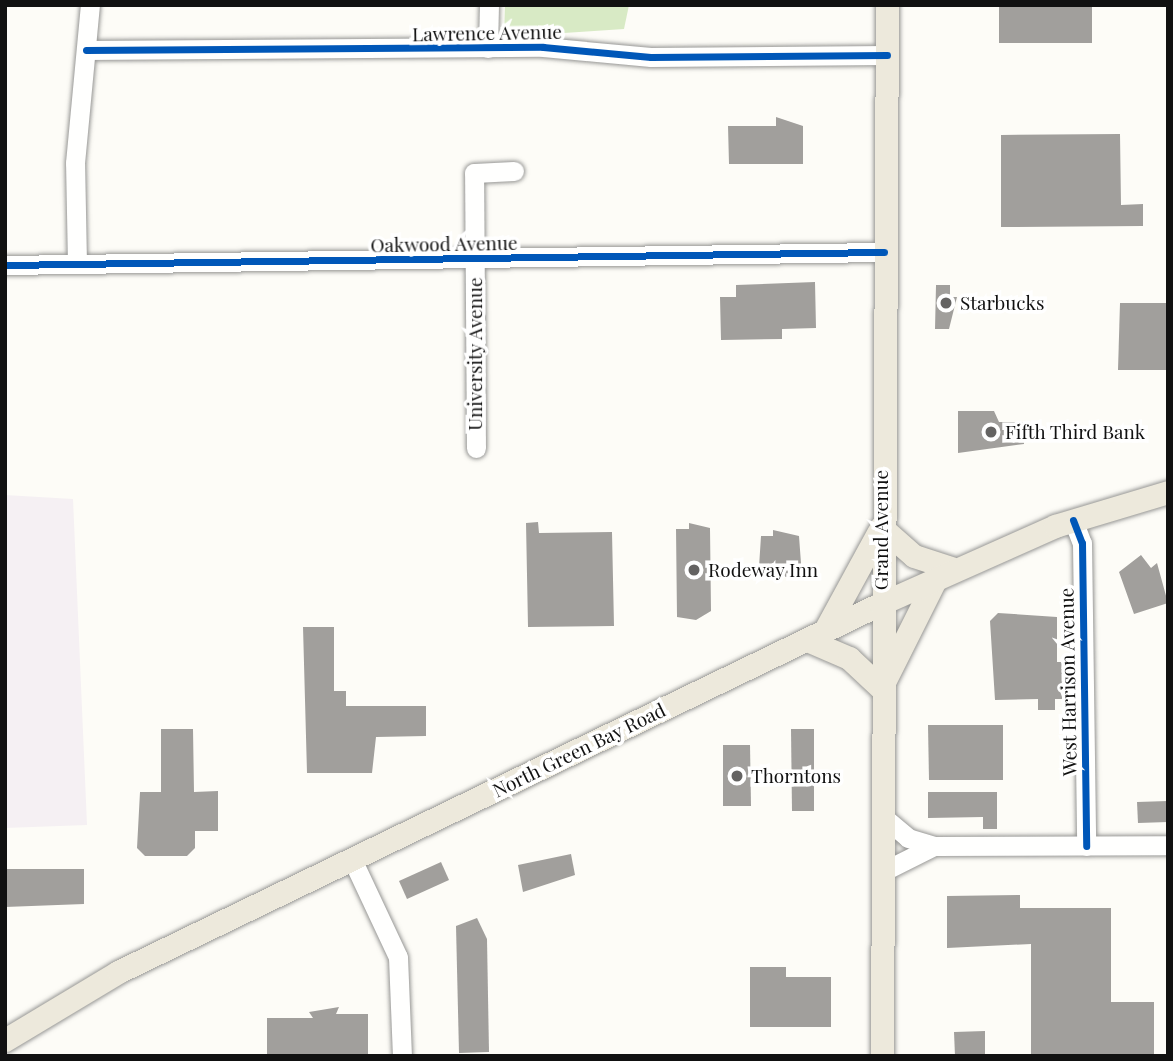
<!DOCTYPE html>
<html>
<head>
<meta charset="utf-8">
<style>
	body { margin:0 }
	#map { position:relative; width:1173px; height:1061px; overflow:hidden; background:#fdfcf7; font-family:"Playfair Display",serif }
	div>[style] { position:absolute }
	.industrial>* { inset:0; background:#f5f0f3 }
	.forest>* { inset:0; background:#d8eac5 }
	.building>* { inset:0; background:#a19f9c }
	.roads { filter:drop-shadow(0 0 2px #979795) drop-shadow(0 0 2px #979795) }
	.minor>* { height:19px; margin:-9.5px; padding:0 9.5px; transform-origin:9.5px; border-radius:9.5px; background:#fffffe }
	.major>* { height:23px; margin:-11.5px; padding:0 11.5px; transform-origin:11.5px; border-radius:11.5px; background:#ede9dc }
	.cycleway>* { height:7px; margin:-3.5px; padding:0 3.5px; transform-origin:3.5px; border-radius:3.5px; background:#0057b8 }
	.dots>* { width:19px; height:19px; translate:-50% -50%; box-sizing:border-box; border:4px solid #fff; border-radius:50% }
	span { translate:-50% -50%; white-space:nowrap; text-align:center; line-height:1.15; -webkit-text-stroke:7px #fff; paint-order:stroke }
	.street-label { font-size:19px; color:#111 }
	.poi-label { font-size:19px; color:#111 }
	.left { translate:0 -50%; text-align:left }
	.frame { position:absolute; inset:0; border:7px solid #111; pointer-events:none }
</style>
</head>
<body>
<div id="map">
	<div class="industrial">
		<i style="clip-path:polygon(5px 495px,73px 499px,87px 825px,5px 828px)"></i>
	</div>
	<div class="forest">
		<i style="clip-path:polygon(505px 5px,629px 5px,624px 29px,504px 37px)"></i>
	</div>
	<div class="building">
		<i style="clip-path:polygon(999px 5px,1092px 5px,1092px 43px,999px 43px)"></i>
		<i style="clip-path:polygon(776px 117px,803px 126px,803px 164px,729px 164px,728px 126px,776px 126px)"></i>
		<i style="clip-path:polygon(1120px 134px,1121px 205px,1143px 204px,1143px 226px,1001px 227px,1001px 135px)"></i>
		<i style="clip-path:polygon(815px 282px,816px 328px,782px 329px,782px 339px,721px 340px,720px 297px,736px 297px,736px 285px)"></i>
		<i style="clip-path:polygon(936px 285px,950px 285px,950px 297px,957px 297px,949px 329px,935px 329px)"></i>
		<i style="clip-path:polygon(1120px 303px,1168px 303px,1168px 370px,1118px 370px)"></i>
		<i style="clip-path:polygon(958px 411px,994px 411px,999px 422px,1024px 422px,1024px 444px,958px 453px)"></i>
		<i style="clip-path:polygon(538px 522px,539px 533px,612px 532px,614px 626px,528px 627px,526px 523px)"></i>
		<i style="clip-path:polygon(689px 523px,710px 528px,711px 611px,696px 620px,677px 617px,676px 529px,689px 529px)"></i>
		<i style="clip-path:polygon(773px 530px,799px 536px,802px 577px,768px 577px,759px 567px,761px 536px,773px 536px)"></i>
		<i style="clip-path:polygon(1141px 555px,1151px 568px,1157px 563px,1168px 603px,1134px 614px,1119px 572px)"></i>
		<i style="clip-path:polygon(998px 613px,1057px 617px,1057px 662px,1066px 662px,1067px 699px,1055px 699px,1055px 710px,1038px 710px,1038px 699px,995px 700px,990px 621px)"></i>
		<i style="clip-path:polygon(303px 627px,334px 627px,334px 691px,346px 691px,346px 706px,426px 706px,426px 736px,376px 737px,372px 773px,307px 773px)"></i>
		<i style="clip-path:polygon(928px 725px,1003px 725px,1003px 780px,929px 780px)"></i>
		<i style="clip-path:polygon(161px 729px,193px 729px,194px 792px,218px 791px,218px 831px,195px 831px,195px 848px,187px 856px,145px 856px,137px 848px,140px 792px,161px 792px)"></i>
		<i style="clip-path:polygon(791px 729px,814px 729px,814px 811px,792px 811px)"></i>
		<i style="clip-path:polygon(723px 745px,750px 745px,751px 806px,723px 806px)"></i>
		<i style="clip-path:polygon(928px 792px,997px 792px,997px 829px,983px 829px,983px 817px,928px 818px)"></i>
		<i style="clip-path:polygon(1168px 801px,1168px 822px,1138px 823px,1137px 802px)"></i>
		<i style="clip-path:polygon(571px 854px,575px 875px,523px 892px,518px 865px)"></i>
		<i style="clip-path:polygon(441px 862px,449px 880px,407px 899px,399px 881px)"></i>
		<i style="clip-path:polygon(5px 869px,84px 869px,84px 904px,5px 907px)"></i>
		<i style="clip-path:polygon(1020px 895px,1020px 908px,1111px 908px,1111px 1002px,1154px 1002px,1154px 1054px,1031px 1054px,1031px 944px,947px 948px,947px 896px)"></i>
		<i style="clip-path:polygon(477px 918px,487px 939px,489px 1052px,459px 1053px,456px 926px)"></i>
		<i style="clip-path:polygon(750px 967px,786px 967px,786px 977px,831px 977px,831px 1027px,750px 1027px)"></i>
		<i style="clip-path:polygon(339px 1007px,336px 1014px,368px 1014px,368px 1056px,267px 1056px,267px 1018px,313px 1018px,309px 1012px)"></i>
		<i style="clip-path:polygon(985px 1031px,985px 1056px,955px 1056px,954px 1032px)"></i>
	</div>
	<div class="roads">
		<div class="minor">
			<i style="left:488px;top:48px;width:43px;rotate:-88.7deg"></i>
			<i style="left:86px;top:50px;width:457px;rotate:-0.4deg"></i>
			<i style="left:543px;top:47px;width:108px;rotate:5.3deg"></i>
			<i style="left:651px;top:57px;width:236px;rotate:-0.5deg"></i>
			<i style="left:77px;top:264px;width:101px;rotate:-91.1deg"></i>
			<i style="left:75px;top:163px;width:159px;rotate:-84.6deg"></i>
			<i style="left:5px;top:265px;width:879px;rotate:-0.85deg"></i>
			<i style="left:476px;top:448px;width:275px;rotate:-90.4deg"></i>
			<i style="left:474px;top:173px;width:40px;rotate:-2.9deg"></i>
			<i style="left:1073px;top:520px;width:25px;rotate:69deg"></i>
			<i style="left:1082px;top:543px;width:303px;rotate:89.2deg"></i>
			<i style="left:881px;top:815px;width:35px;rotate:40deg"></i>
			<i style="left:908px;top:838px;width:27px;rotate:17deg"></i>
			<i style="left:934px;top:846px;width:234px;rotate:-0.2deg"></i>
			<i style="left:352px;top:859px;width:108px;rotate:64.9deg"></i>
			<i style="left:398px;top:957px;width:99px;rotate:87.7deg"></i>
			<i style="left:882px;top:872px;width:58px;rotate:-26.6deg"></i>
		</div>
		<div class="major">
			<i style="left:881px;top:527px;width:44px;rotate:41.3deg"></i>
			<i style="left:914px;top:556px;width:42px;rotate:18deg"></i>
			<i style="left:824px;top:632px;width:113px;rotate:-61.4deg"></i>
			<i style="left:807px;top:640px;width:46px;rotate:23.2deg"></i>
			<i style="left:849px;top:658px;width:44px;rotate:43.2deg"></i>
			<i style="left:884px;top:682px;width:116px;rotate:-63.4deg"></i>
			<i style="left:5px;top:1040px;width:132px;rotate:-31deg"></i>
			<i style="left:118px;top:972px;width:846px;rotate:-25.78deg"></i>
			<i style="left:880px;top:604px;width:192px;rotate:-24deg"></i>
			<i style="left:1055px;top:526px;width:118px;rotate:-16.7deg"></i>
			<i style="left:882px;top:1056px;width:1051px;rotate:-89.73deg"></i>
		</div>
	</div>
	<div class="cycleway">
		<i style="left:86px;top:50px;width:457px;rotate:-0.4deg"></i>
		<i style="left:543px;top:47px;width:108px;rotate:5.3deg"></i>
		<i style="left:651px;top:57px;width:236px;rotate:-0.5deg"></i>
		<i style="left:5px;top:265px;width:879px;rotate:-0.85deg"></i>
		<i style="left:1073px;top:520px;width:25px;rotate:69deg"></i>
		<i style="left:1082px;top:543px;width:303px;rotate:89.2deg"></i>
	</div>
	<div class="dots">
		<i style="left:946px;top:303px;background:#646362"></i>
		<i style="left:991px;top:432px;background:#646362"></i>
		<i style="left:694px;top:570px;background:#646362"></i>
		<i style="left:737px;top:776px;background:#646362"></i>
	</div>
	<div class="street-label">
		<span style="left:487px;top:33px;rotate:-1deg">Lawrence Avenue</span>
		<span style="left:444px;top:244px;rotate:-1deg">Oakwood Avenue</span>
		<span style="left:475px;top:354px;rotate:-90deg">University Avenue</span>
		<span style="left:881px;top:530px;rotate:-90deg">Grand Avenue</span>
		<span style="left:1068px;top:682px;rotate:-91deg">West Harrison Avenue</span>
		<span style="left:579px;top:750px;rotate:-26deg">North Green Bay Road</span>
	</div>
	<div class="poi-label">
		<span class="left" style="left:960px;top:303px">Starbucks</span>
		<span class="left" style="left:1005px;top:432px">Fifth Third Bank</span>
		<span class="left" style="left:708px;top:570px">Rodeway Inn</span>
		<span class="left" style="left:751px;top:776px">Thorntons</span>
	</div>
	<div class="frame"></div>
</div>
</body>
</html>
